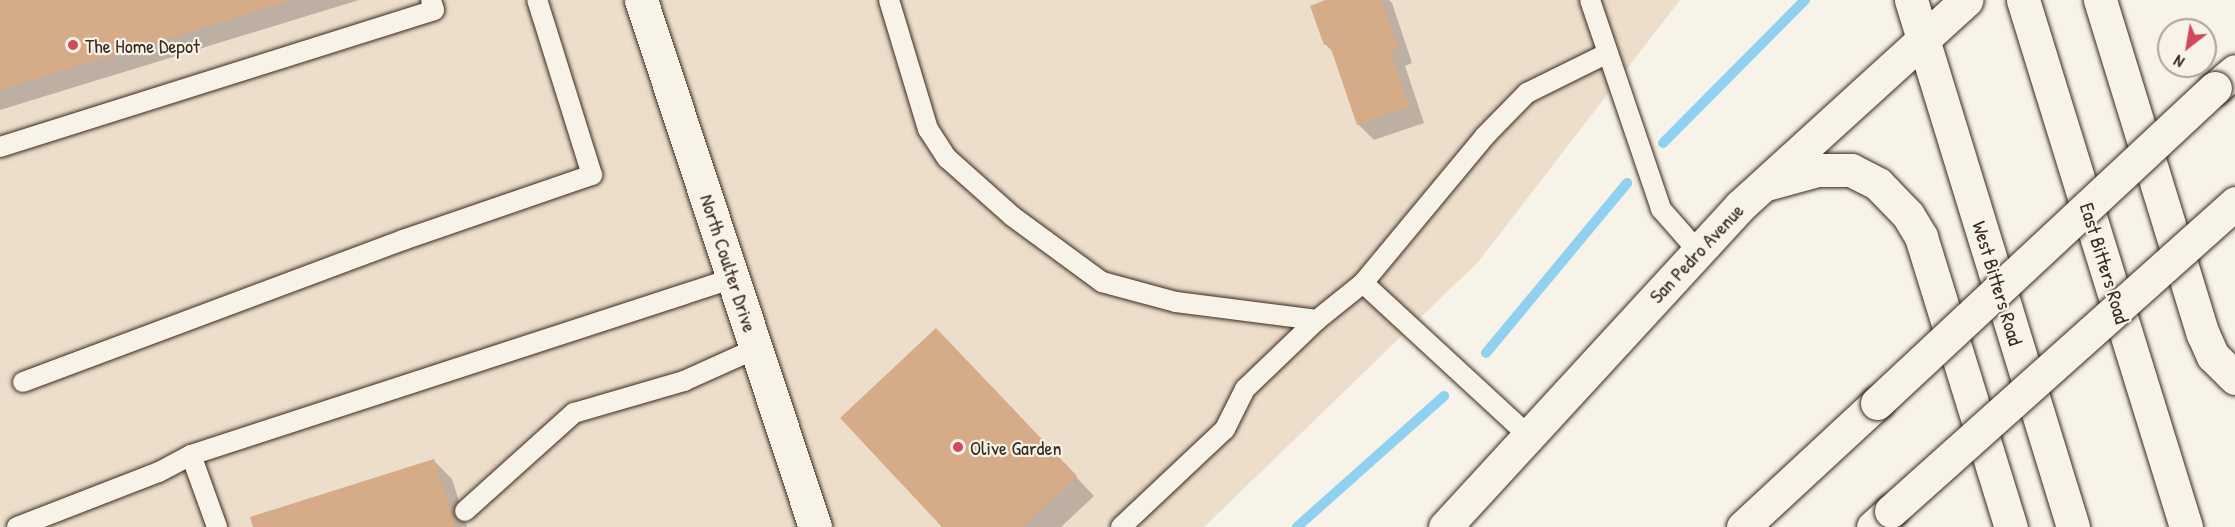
<!DOCTYPE html>
<html>
<head>
<meta charset="utf-8">
<style>
	body { margin:0 }
	#map { position:relative; width:2235px; height:527px; overflow:hidden; background:#f7f3e8; font-family:"Patrick Hand",sans-serif }
	div>[style] { position:absolute }
	.built>* { inset:0; background:#edddcb }
	.shadow>* { inset:0; background:#0003 }
	.stream>* { height:10px; margin:-5px; padding:0 5px; transform-origin:5px; border-radius:5px; background:#90d1f2 }
	.building>* { inset:0; background:#d6ab87 }
	.roads { filter:drop-shadow(0 0 2px #3b2a1e) drop-shadow(0 0 2px #3b2a1e) }
	.lane>* { height:20px; margin:-10px; padding:0 10px; transform-origin:10px; border-radius:10px; background:#f7f3e8 }
	.street>* { height:33px; margin:-16.5px; padding:0 16.5px; transform-origin:16.5px; border-radius:16.5px; background:#f7f3e8 }
	.secondary>* { height:33px; margin:-16.5px; padding:0 16.5px; transform-origin:16.5px; border-radius:16.5px; background:#f7f3e8 }
	.highway>* { height:33px; margin:-16.5px; padding:0 16.5px; transform-origin:16.5px; border-radius:16.5px; background:#f7f3e8 }
	.bridges { filter:drop-shadow(0 0 2px #3b2a1e) drop-shadow(0 0 2px #3b2a1e) }
	.highway-bridge>* { height:33px; margin:-16.5px; padding:0 16.5px; transform-origin:16.5px; border-radius:16.5px; background:#f7f3e8 }
	.dots>* { width:16px; height:16px; translate:-50% -50%; box-sizing:border-box; border:3px solid #f7f3e8; border-radius:50% }
	span { translate:-50% -50%; white-space:nowrap; text-align:center; line-height:1.15; -webkit-text-stroke:4.5px #f7f3e8; paint-order:stroke }
	.poi-label { font-size:20px; color:#3b2a1e }
	.left { translate:0 -50%; text-align:left }
	.street-label { font-size:20px; color:#3b2a1e }
	.north { position:absolute; left:2157px; top:18px; width:60px; height:60px; box-sizing:border-box; background:#f7f3e8; border:2px solid #aca397; border-radius:50%; rotate:211deg; font-size:16px; font-weight:700; line-height:24px; text-align:center; color:#3b2a1e }
	.north::after { content:''; display:block; margin:auto; width:21px; height:27px; background:#d1495b; clip-path:polygon(50% 0,100% 100%,50% 72%,0 100%) }
</style>
</head>
<body>
<div id="map">
	<div class="built">
		<i style="clip-path:polygon(0 0,1680px 0,1479px 261px,1204px 527px,0 527px)"></i>
	</div>
	<div class="shadow">
		<i style="clip-path:polygon(0 0,359px 0,0 110px)"></i>
		<i style="clip-path:polygon(1326px 0,1389px 0,1392px 3px,1412px 63px,1405px 66px,1424px 123px,1374px 140px,1358px 124px,1335px 54px,1325px 44px)"></i>
		<i style="clip-path:polygon(954px 348px,1094px 496px,1061px 527px,944px 527px)"></i>
		<i style="clip-path:polygon(434px 461px,452px 479px,467px 527px,254px 527px)"></i>
	</div>
	<div class="stream">
		<i style="left:1663px;top:143px;width:202px;rotate:-45.2deg"></i>
		<i style="left:1486px;top:353px;width:221px;rotate:-50.3deg"></i>
		<i style="left:1297px;top:527px;width:197px;rotate:-41.7deg"></i>
	</div>
	<div class="building">
		<i style="clip-path:polygon(0 0,290px 0,290px 1px,0 90px)"></i>
		<i style="clip-path:polygon(1325px 0,1382px 0,1398px 47px,1390px 50px,1409px 107px,1357px 125px,1329px 43px,1324px 45px,1310px 6px)"></i>
		<i style="clip-path:polygon(936px 328px,1077px 476px,1023px 527px,942px 527px,840px 418px)"></i>
		<i style="clip-path:polygon(434px 459px,456px 527px,253px 527px,250px 517px)"></i>
	</div>
	<div class="roads">
		<div class="lane">
			<i style="left:889px;top:0;width:135px;rotate:73.2deg"></i>
			<i style="left:928px;top:129px;width:35px;rotate:57deg"></i>
			<i style="left:947px;top:158px;width:87px;rotate:41.7deg"></i>
			<i style="left:1012px;top:216px;width:112px;rotate:36.3deg"></i>
			<i style="left:1102px;top:282px;width:77px;rotate:15.1deg"></i>
			<i style="left:1176px;top:302px;width:142px;rotate:7.3deg"></i>
			<i style="left:1590px;top:0;width:221px;rotate:71.2deg"></i>
			<i style="left:1661px;top:209px;width:55px;rotate:48.7deg"></i>
			<i style="left:0;top:147px;width:455px;rotate:-17.5deg"></i>
			<i style="left:434px;top:10px;width:10px;rotate:-107deg"></i>
			<i style="left:1363px;top:283px;width:224px;rotate:42.7deg"></i>
			<i style="left:23px;top:382px;width:406px;rotate:-20.5deg"></i>
			<i style="left:403px;top:240px;width:200px;rotate:-19deg"></i>
			<i style="left:592px;top:175px;width:183px;rotate:-107.4deg"></i>
			<i style="left:191px;top:455px;width:77px;rotate:70.1deg"></i>
			<i style="left:465px;top:511px;width:147px;rotate:-42deg"></i>
			<i style="left:574px;top:413px;width:115px;rotate:-16.2deg"></i>
			<i style="left:684px;top:381px;width:80px;rotate:-24.3deg"></i>
			<i style="left:17px;top:527px;width:152px;rotate:-21.2deg"></i>
			<i style="left:159px;top:472px;width:36px;rotate:-28deg"></i>
			<i style="left:191px;top:455px;width:571px;rotate:-18.05deg"></i>
			<i style="left:1121px;top:527px;width:143px;rotate:-43.3deg"></i>
			<i style="left:1225px;top:429px;width:45px;rotate:-63.4deg"></i>
			<i style="left:1245px;top:389px;width:100px;rotate:-43.8deg"></i>
			<i style="left:1317px;top:320px;width:59px;rotate:-38.8deg"></i>
			<i style="left:1363px;top:283px;width:190px;rotate:-50.3deg"></i>
			<i style="left:1484px;top:137px;width:62px;rotate:-45.7deg"></i>
			<i style="left:1527px;top:93px;width:90px;rotate:-26.3deg"></i>
		</div>
		<div class="street">
			<i style="left:641px;top:0;width:555px;rotate:71.73deg"></i>
		</div>
		<div class="secondary">
			<i style="left:1911px;top:0;width:551px;rotate:72.91deg"></i>
			<i style="left:2023px;top:0;width:552px;rotate:72.81deg"></i>
			<i style="left:2100px;top:0;width:350px;rotate:72.9deg"></i>
			<i style="left:2203px;top:334px;width:24px;rotate:66deg"></i>
			<i style="left:2213px;top:356px;width:31px;rotate:45deg"></i>
			<i style="left:1766px;top:184px;width:54px;rotate:-15.1deg"></i>
			<i style="left:1818px;top:170px;width:33px"></i>
			<i style="left:1851px;top:170px;width:30px;rotate:27deg"></i>
			<i style="left:1878px;top:184px;width:43px;rotate:45.9deg"></i>
			<i style="left:1908px;top:215px;width:26px;rotate:59deg"></i>
			<i style="left:1921px;top:237px;width:304px;rotate:72.8deg"></i>
			<i style="left:1445px;top:527px;width:436px;rotate:-47.4deg"></i>
			<i style="left:1740px;top:206px;width:306px;rotate:-42.3deg"></i>
		</div>
		<div class="highway">
			<i style="left:2215px;top:88px;width:26px;rotate:-40deg"></i>
			<i style="left:1743px;top:527px;width:183px;rotate:-42.8deg"></i>
			<i style="left:1873px;top:527px;width:24px;rotate:-42deg"></i>
		</div>
	</div>
	<div class="bridges">
		<div class="highway-bridge">
			<i style="left:1877px;top:403px;width:462px;rotate:-43deg"></i>
			<i style="left:1891px;top:511px;width:462px;rotate:-41.8deg"></i>
		</div>
	</div>
	<div class="dots">
		<i style="left:73px;top:45px;background:#d1495b"></i>
		<i style="left:958px;top:447px;background:#d1495b"></i>
	</div>
	<div class="poi-label">
		<span class="left" style="left:85px;top:45px">The Home Depot</span>
		<span class="left" style="left:970px;top:447px">Olive Garden</span>
	</div>
	<div class="street-label">
		<span style="left:1696px;top:253px;rotate:-47deg">San Pedro Avenue</span>
		<span style="left:729px;top:263px;rotate:72deg">North Coulter Drive</span>
		<span style="left:2105px;top:263px;rotate:73deg">East Bitters Road</span>
		<span style="left:1998px;top:283px;rotate:73deg">West Bitters Road</span>
	</div>
	<div class="north">N</div>
</div>
</body>
</html>
